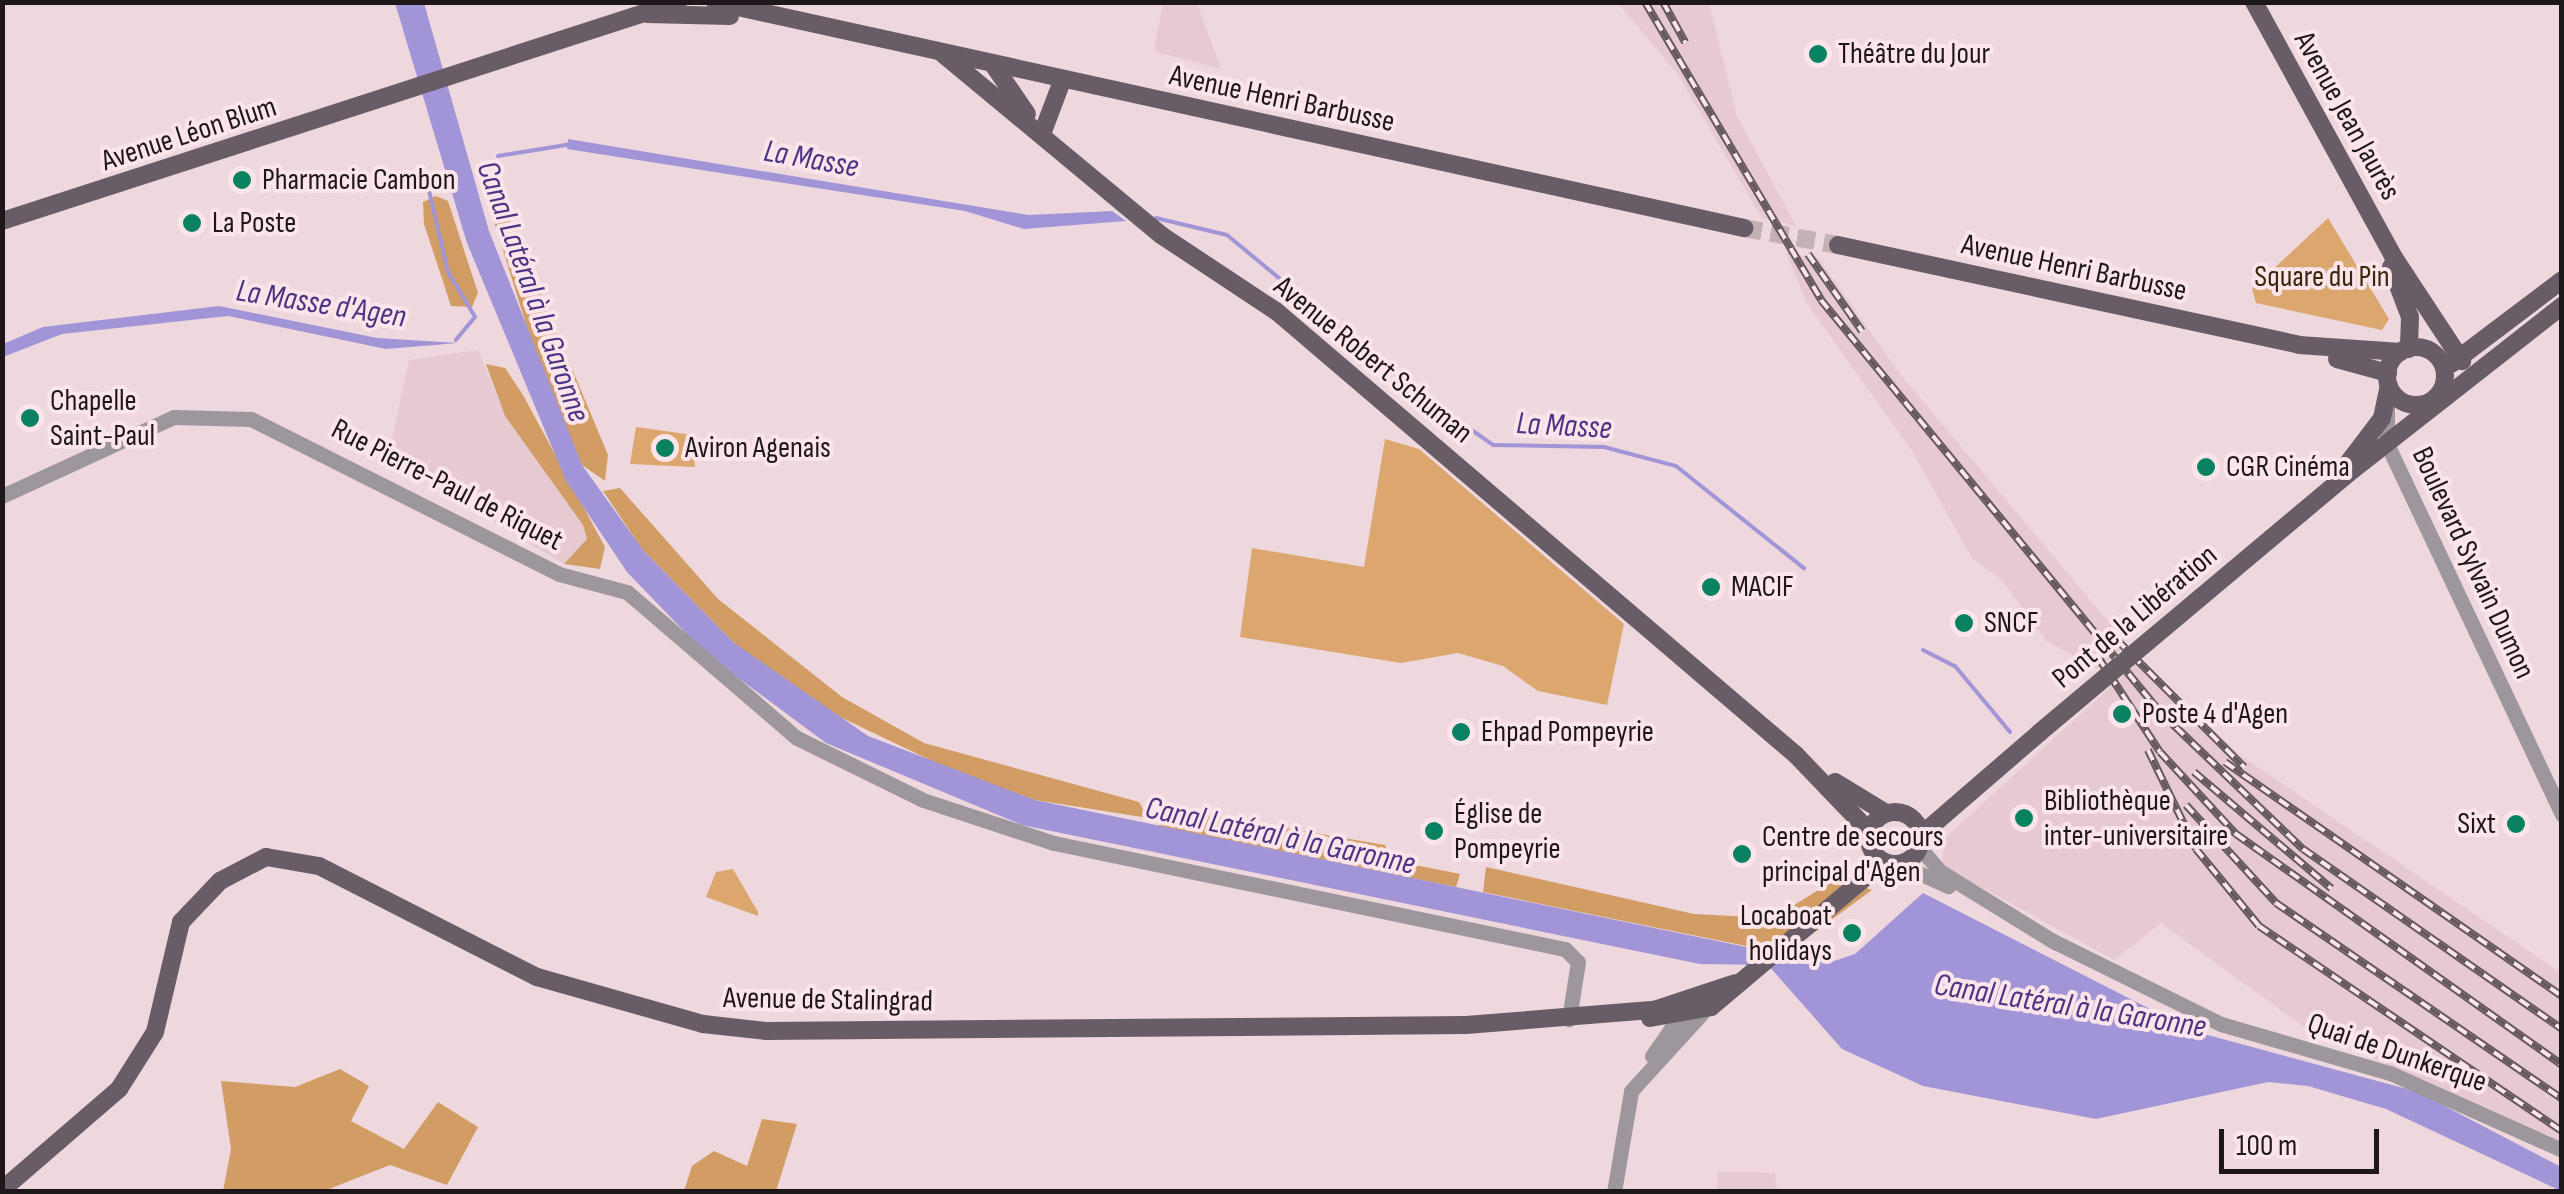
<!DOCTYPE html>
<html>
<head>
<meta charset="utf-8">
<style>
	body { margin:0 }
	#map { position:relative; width:2564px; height:1194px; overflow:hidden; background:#eed7dd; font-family:"Sofia Sans Condensed",sans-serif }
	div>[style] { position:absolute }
	.built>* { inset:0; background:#e7c9d1 }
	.green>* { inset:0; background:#dca76f }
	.forest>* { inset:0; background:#d29d64 }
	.water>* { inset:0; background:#a295d7 }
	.stream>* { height:4px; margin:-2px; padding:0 2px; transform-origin:2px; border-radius:2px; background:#a295d7 }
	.major-tunnel>* { height:18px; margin-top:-9px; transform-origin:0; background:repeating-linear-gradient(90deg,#c4b1b6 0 18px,transparent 0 27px) }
	.minor>* { height:15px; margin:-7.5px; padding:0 7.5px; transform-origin:7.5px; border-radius:7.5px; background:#9d979d }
	.major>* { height:18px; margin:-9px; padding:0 9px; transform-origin:9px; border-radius:9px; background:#685d67 }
	.major>.ring { margin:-9px; padding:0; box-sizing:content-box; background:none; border:18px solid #685d67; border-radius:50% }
	.rail>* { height:8px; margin-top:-4px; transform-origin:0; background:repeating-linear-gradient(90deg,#fbe5ea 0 11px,#65595c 0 22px); box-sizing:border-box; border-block:2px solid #65595c }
	.major-bridge>* { height:18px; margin:-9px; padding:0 9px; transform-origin:9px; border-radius:9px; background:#685d67 }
	.dots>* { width:28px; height:28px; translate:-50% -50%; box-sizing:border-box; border:5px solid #fbe5ea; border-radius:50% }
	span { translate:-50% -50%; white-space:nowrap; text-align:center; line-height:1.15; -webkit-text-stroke:8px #fbe5ea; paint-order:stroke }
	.poi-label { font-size:30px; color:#1e1719 }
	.left { translate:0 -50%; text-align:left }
	.right { translate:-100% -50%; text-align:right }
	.street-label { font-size:30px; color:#1e1719 }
	.park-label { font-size:30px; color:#3b250b }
	.water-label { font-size:32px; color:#4b3483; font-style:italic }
	.frame { position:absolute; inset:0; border:5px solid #1e1719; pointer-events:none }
	.scale { position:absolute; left:2219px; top:1129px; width:160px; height:45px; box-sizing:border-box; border:5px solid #1e1719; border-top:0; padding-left:12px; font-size:30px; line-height:35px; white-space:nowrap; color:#1e1719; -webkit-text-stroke:8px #fbe5ea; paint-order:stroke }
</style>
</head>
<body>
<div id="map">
	<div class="built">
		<i style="clip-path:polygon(1163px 3px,1197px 3px,1221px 69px,1154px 51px)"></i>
		<i style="clip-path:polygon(1618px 3px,1709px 3px,1737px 116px,1796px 226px,1762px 218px,1677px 73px)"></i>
		<i style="clip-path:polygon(1786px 252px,1819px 259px,1900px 374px,2127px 644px,2098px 669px,2046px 641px,2002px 580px,1972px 558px,1912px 451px,1806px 302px)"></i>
		<i style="clip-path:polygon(478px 350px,505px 416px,583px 525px,587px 539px,564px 564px,388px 458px,409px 360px)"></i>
		<i style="clip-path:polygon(2140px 660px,2240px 755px,2561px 973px,2561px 1141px,2307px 1029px,2161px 923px,2114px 960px,1941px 865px,1945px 838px)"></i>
		<i style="clip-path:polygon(1718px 1172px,1775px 1173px,1777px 1191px,1717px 1191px)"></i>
	</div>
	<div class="green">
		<i style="clip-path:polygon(2328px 218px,2389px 319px,2382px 330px,2256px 303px,2252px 289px)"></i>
		<i style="clip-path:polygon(636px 427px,693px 435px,695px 467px,630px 464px)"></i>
		<i style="clip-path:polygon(1385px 439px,1419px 449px,1624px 624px,1607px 705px,1538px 691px,1503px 666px,1458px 653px,1401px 663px,1240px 637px,1252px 548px,1364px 567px)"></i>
		<i style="clip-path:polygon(733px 869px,758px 912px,758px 916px,706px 897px,716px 872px)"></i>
	</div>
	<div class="forest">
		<i style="clip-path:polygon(436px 196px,448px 201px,478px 293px,472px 307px,451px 306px,424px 224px,423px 202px)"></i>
		<i style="clip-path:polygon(489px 205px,507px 213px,608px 455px,605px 481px,582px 465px,544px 382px)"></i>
		<i style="clip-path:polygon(486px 364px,505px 368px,523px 395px,605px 547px,600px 569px,564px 564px,587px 539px,583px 525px,505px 416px)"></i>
		<i style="clip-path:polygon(620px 488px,718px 599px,842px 697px,924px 743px,1139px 802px,1148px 818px,1035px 800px,953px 771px,813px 704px,733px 642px,642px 549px,603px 491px)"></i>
		<i style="clip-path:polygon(1167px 808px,1385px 845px,1390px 860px,1460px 874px,1456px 887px,1159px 826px)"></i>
		<i style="clip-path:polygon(1486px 867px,1694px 914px,1773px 918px,1838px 878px,1872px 890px,1785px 954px,1483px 892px)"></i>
		<i style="clip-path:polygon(340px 1069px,369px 1086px,351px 1121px,404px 1149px,438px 1102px,478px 1127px,447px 1185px,390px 1165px,324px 1191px,223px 1191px,231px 1149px,221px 1081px,295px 1087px)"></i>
		<i style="clip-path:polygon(762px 1119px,797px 1124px,776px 1191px,684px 1191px,692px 1166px,714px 1151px,747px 1166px)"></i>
	</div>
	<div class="water">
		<i style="clip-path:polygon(395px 3px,424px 3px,489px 231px,582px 465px,643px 550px,733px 642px,868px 736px,1035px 800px,1780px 954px,1819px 952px,1828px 963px,1855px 954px,1923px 893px,2193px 1031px,2418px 1092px,2561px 1167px,2561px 1191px,2386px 1109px,2308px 1086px,2268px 1082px,2096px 1119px,1923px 1086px,1842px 1049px,1768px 965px,1700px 964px,1022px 825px,826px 743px,706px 654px,627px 572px,566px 481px,467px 243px)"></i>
		<i style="clip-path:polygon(568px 139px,1028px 215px,1112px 211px,1126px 221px,1024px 229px,965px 211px,567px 149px)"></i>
		<i style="clip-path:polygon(219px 306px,377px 338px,458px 343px,386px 349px,228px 316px,62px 334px,3px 357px,3px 344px,43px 327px)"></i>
	</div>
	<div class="stream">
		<i style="left:498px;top:156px;width:75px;rotate:-9.2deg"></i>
		<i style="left:427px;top:182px;width:92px;rotate:76.9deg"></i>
		<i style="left:448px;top:272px;width:52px;rotate:59deg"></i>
		<i style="left:475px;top:317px;width:30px;rotate:130deg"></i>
		<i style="left:1156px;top:218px;width:73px;rotate:13.5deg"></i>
		<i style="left:1227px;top:235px;width:235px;rotate:39.6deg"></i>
		<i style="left:1420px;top:394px;width:89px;rotate:34.9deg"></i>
		<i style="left:1493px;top:445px;width:111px;rotate:1deg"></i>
		<i style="left:1604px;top:447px;width:74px;rotate:14.8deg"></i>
		<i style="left:1676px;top:466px;width:164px;rotate:38.6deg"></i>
		<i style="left:1923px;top:650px;width:36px;rotate:27deg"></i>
		<i style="left:1955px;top:666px;width:86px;rotate:50.2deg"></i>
	</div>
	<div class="major-tunnel">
		<i style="left:1744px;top:228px;width:96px;rotate:10.3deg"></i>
	</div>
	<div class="minor">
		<i style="left:2387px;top:408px;width:36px;rotate:90deg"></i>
		<i style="left:2387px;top:444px;width:410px;rotate:64.7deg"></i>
		<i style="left:2px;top:496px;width:189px;rotate:-24.7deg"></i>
		<i style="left:174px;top:417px;width:77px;rotate:1.5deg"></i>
		<i style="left:251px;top:419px;width:345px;rotate:26.7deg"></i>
		<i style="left:559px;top:574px;width:70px;rotate:14.8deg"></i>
		<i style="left:627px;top:592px;width:224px;rotate:40.7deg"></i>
		<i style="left:797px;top:738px;width:140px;rotate:26.2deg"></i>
		<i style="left:923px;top:800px;width:138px;rotate:18.2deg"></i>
		<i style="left:1054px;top:843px;width:522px;rotate:11.72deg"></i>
		<i style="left:1565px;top:949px;width:18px;rotate:45deg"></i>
		<i style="left:1578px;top:962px;width:58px;rotate:99deg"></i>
		<i style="left:1919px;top:847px;width:33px;rotate:49deg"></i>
		<i style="left:1941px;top:872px;width:135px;rotate:31.7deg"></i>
		<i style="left:1899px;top:864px;width:54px;rotate:24.2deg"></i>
		<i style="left:2051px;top:940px;width:190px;rotate:26.3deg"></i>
		<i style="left:2221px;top:1024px;width:176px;rotate:16.2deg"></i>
		<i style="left:2390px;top:1073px;width:188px;rotate:24.1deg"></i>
		<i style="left:1652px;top:1056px;width:56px;rotate:-55.2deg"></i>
		<i style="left:1614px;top:1192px;width:102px;rotate:-80.4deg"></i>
		<i style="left:1631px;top:1091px;width:105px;rotate:-47.7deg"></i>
	</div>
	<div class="major">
		<i style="left:715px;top:2px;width:1054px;rotate:12.39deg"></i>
		<i style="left:2254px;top:2px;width:290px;rotate:61.3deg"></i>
		<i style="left:2393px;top:256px;width:126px;rotate:56.7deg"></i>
		<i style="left:647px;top:14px;width:83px;rotate:1.4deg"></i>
		<i style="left:943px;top:54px;width:283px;rotate:39.7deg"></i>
		<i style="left:1161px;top:235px;width:138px;rotate:33.5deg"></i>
		<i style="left:1276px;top:311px;width:684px;rotate:40.49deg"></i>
		<i style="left:1796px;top:755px;width:105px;rotate:46.2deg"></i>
		<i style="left:994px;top:66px;width:58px;rotate:55.5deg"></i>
		<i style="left:1042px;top:134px;width:57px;rotate:-69.3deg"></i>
		<i style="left:2px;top:221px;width:711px;rotate:-17.95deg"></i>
		<i style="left:1838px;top:245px;width:472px;rotate:12.2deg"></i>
		<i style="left:2299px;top:345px;width:102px;rotate:3.9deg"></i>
		<i style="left:2391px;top:267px;width:53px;rotate:69.2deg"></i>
		<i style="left:2410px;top:317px;width:32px;rotate:92deg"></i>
		<i class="ring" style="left:2387px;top:347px;width:40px;height:40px"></i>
		<i style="left:2337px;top:359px;width:53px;rotate:15.4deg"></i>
		<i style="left:2451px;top:364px;width:139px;rotate:-37.1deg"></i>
		<i style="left:2348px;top:463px;width:56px;rotate:-52.9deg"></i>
		<i style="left:2382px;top:418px;width:33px;rotate:-78deg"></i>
		<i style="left:2354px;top:469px;width:264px;rotate:-38.1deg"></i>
		<i style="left:1835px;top:782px;width:60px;rotate:31.3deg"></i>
		<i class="ring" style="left:1869px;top:812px;width:34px;height:34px"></i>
		<i style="left:1921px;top:835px;width:156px;rotate:-40.8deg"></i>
		<i style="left:1650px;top:1018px;width:62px;rotate:-10.2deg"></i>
		<i style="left:1711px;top:1007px;width:226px;rotate:-40deg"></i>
		<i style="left:2px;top:1190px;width:155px;rotate:-40.8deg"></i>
		<i style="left:119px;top:1089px;width:67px;rotate:-57.7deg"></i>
		<i style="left:155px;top:1032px;width:113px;rotate:-76.7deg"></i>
		<i style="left:181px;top:922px;width:57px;rotate:-46.4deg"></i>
		<i style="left:220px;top:881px;width:52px;rotate:-27.6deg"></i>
		<i style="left:266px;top:857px;width:54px;rotate:9.6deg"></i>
		<i style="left:319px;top:866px;width:245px;rotate:27deg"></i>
		<i style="left:537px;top:977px;width:173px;rotate:15.8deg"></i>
		<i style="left:703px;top:1024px;width:63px;rotate:6.3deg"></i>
		<i style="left:766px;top:1031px;width:700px;rotate:-0.49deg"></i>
		<i style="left:1466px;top:1025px;width:189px;rotate:-4.6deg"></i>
		<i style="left:1654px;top:1010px;width:85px;rotate:-18.4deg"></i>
	</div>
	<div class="rail">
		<i style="left:1645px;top:2px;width:346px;rotate:59.4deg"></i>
		<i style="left:1821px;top:300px;width:534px;rotate:50.55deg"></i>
		<i style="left:2160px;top:712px;width:198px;rotate:43.8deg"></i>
		<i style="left:2303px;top:849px;width:315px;rotate:34.8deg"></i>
		<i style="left:1663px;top:2px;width:46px;rotate:61.2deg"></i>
		<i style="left:1808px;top:254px;width:94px;rotate:55deg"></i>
		<i style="left:2117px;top:640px;width:180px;rotate:45deg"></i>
		<i style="left:2098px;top:657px;width:113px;rotate:56.9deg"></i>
		<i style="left:2160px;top:752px;width:112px;rotate:47.2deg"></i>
		<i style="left:2236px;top:834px;width:400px;rotate:35.3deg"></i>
		<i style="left:2148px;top:750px;width:110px;rotate:64.1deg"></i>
		<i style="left:2196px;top:849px;width:99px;rotate:50.7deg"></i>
		<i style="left:2259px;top:926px;width:366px;rotate:34.1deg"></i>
		<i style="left:2225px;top:762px;width:410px;rotate:34.8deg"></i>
		<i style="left:2194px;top:772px;width:180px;rotate:40.3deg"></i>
		<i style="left:2186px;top:805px;width:133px;rotate:47.4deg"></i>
		<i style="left:2276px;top:903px;width:347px;rotate:34.4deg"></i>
	</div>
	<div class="major-bridge">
		<i style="left:2039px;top:733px;width:411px;rotate:-40deg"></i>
	</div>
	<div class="dots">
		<i style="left:1818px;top:54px;background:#098261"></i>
		<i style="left:242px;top:180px;background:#098261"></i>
		<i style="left:192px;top:223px;background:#098261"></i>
		<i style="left:30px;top:418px;background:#098261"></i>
		<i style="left:665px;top:448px;background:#098261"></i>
		<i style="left:2206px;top:467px;background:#098261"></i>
		<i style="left:1711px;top:587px;background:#098261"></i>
		<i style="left:1964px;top:623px;background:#098261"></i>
		<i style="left:2122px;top:714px;background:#098261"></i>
		<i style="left:1461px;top:732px;background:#098261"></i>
		<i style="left:2024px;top:818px;background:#098261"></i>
		<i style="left:2516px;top:824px;background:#098261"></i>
		<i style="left:1434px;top:831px;background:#098261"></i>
		<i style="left:1742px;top:854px;background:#098261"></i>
		<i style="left:1852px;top:933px;background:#098261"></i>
	</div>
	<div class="poi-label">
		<span class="left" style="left:1838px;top:54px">Théâtre du Jour</span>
		<span class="left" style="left:262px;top:180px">Pharmacie Cambon</span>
		<span class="left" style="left:212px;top:223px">La Poste</span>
		<span class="left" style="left:50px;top:418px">Chapelle<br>Saint-Paul</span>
		<span class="left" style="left:685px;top:448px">Aviron Agenais</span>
		<span class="left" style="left:2226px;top:467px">CGR Cinéma</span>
		<span class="left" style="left:1731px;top:587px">MACIF</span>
		<span class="left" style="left:1984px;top:623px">SNCF</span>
		<span class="left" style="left:2142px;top:714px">Poste 4 d'Agen</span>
		<span class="left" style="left:1481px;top:732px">Ehpad Pompeyrie</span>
		<span class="left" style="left:2044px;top:818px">Bibliothèque<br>inter-universitaire</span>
		<span class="left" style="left:1454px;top:831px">Église de<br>Pompeyrie</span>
		<span class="right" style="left:2496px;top:824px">Sixt</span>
		<span class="left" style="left:1762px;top:854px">Centre de secours<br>principal d'Agen</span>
		<span class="right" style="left:1832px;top:933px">Locaboat<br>holidays</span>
	</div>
	<div class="street-label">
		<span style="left:1282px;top:99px;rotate:12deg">Avenue Henri Barbusse</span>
		<span style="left:2347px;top:116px;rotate:61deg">Avenue Jean Jaurès</span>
		<span style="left:189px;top:134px;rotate:-18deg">Avenue Léon Blum</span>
		<span style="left:2074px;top:268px;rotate:12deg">Avenue Henri Barbusse</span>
		<span style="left:1373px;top:360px;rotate:39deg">Avenue Robert Schuman</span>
		<span style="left:447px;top:485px;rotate:27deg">Rue Pierre-Paul de Riquet</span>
		<span style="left:2473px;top:563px;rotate:65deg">Boulevard Sylvain Dumon</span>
		<span style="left:2135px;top:617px;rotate:-40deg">Pont de la Libération</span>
		<span style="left:828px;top:1000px;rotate:1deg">Avenue de Stalingrad</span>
		<span style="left:2397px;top:1053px;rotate:19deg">Quai de Dunkerque</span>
	</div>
	<div class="park-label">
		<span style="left:2322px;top:277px">Square du Pin</span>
	</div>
	<div class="water-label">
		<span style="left:811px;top:160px;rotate:10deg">La Masse</span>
		<span style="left:532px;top:292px;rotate:70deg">Canal Latéral à la Garonne</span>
		<span style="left:321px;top:305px;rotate:9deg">La Masse d'Agen</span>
		<span style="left:1564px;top:427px;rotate:3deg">La Masse</span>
		<span style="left:1280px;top:837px;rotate:12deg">Canal Latéral à la Garonne</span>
		<span style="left:2070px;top:1007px;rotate:9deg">Canal Latéral à la Garonne</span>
	</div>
	<div class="frame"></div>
	<div class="scale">100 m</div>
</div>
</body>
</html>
